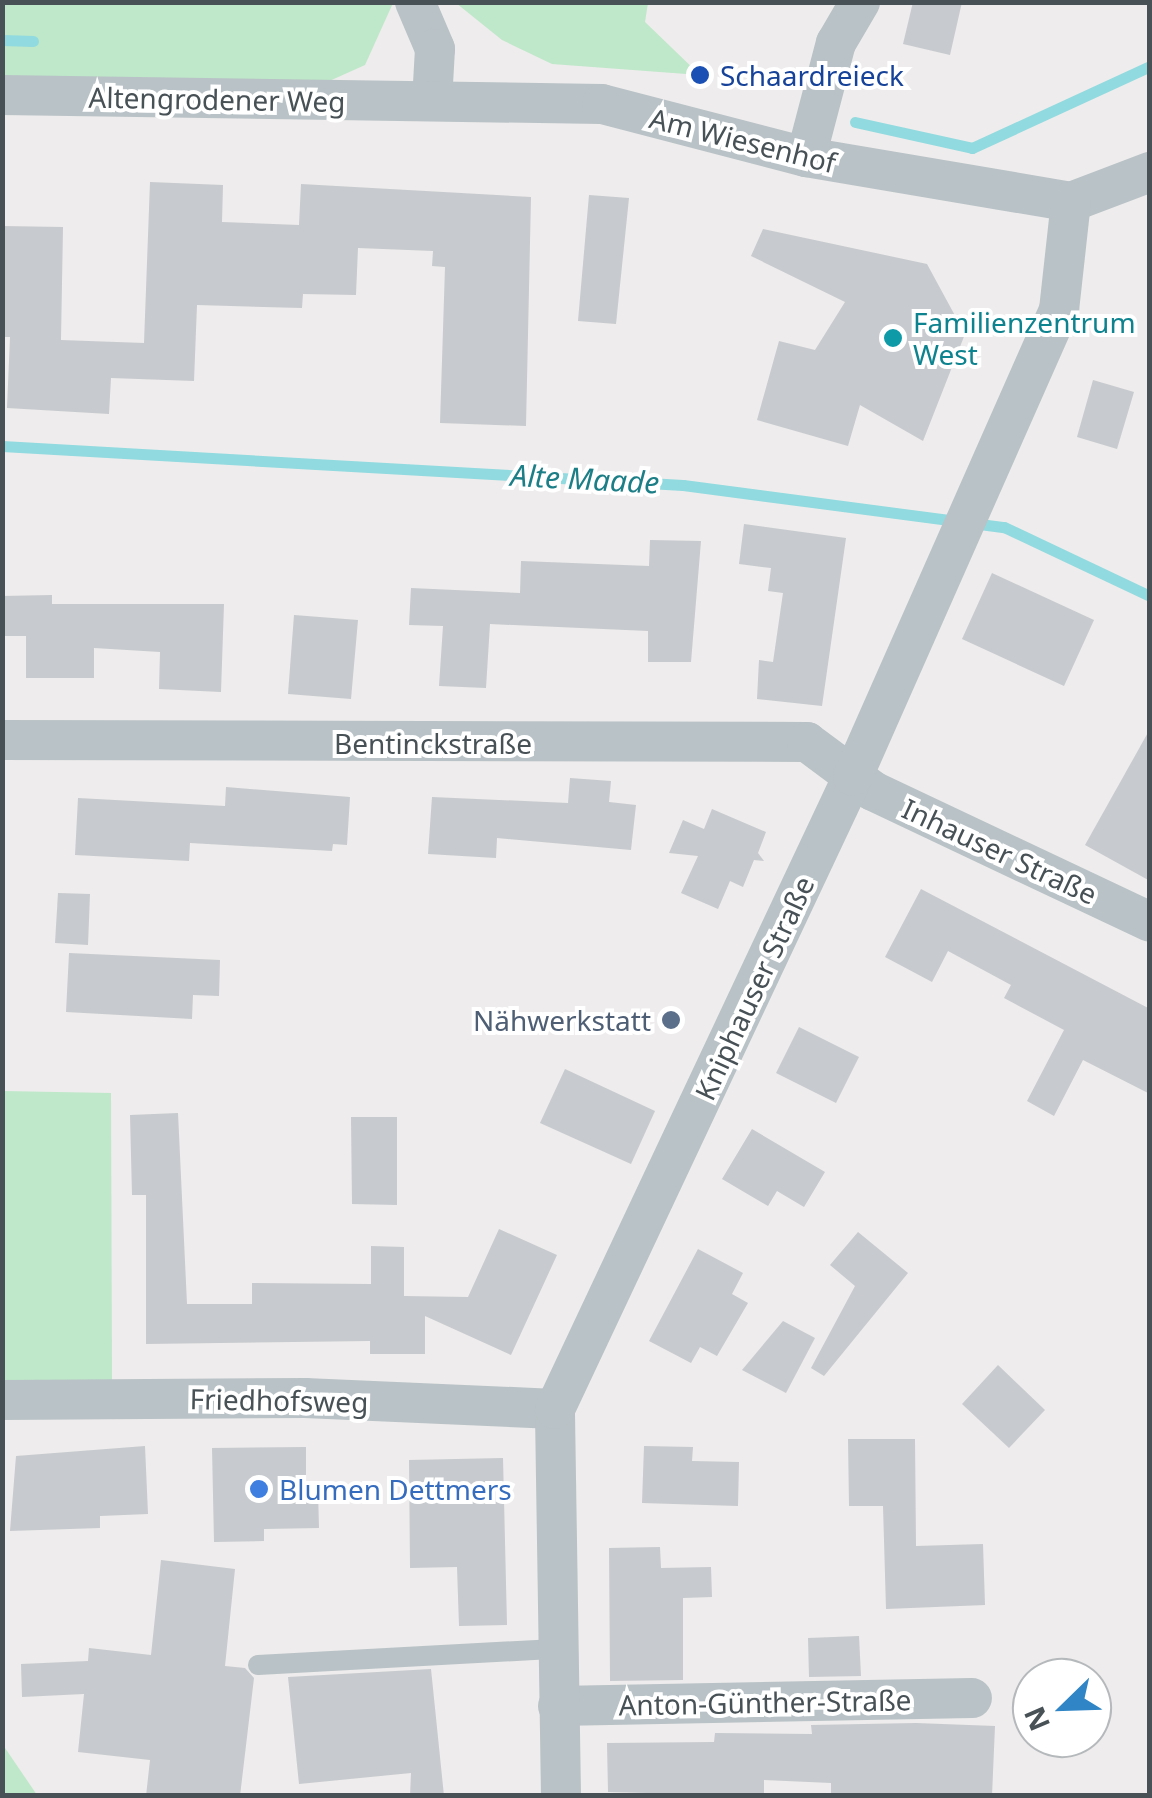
<!DOCTYPE html>
<html>
<head>
<meta charset="utf-8">
<style>
	body { margin:0 }
	#map { position:relative; width:1152px; height:1798px; overflow:hidden; background:#eeecec; font-family:"Noto Sans",sans-serif }
	div>[style] { position:absolute }
	.green>* { inset:0; background:#bee8c9 }
	.stream>* { height:11px; margin:-5.5px; padding:0 5.5px; transform-origin:5.5px; border-radius:5.5px; background:#91dadf }
	.building>* { inset:0; background:#c7cace }
	.service>* { height:20px; margin:-10px; padding:0 10px; transform-origin:10px; border-radius:10px; background:#b9c2c6 }
	.minor>* { height:40px; margin:-20px; padding:0 20px; transform-origin:20px; border-radius:20px; background:#b9c2c6 }
	.dots>* { width:28px; height:28px; translate:-50% -50%; box-sizing:border-box; border:5px solid #fff; border-radius:50% }
	span { translate:-50% -50%; white-space:nowrap; text-align:center; line-height:1.15; -webkit-text-stroke:8px #fff; paint-order:stroke }
	.transit-label { font-size:28px; color:#164399 }
	.left { translate:0 -50%; text-align:left }
	.street-label { font-size:28px; color:#475156 }
	.culture-label { font-size:28px; color:#0d838f }
	.service-label { font-size:28px; color:#4e5e75 }
	.right { translate:-100% -50%; text-align:right }
	.shop-label { font-size:28px; color:#366cbe }
	.water-label { font-size:30px; color:#1c7e86; font-style:italic }
	.frame { position:absolute; inset:0; border:5px solid #475156; pointer-events:none }
	.north { position:absolute; left:1012px; top:1658px; width:100px; height:100px; box-sizing:border-box; background:#fff; border:2px solid #b5b9bb; border-radius:50%; rotate:247deg; font-size:28px; font-weight:700; line-height:40px; text-align:center; color:#475156 }
	.north::after { content:''; display:block; margin:auto; width:35px; height:45px; background:#2f85c5; clip-path:polygon(50% 0,100% 100%,50% 72%,0 100%) }
</style>
</head>
<body>
<div id="map">
	<div class="green">
		<i style="clip-path:polygon(3px 3px,393px 3px,365px 65px,287px 100px,3px 95px)"></i>
		<i style="clip-path:polygon(456px 3px,648px 3px,645px 22px,700px 75px,552px 64px,502px 40px)"></i>
		<i style="clip-path:polygon(2px 1091px,111px 1093px,112px 1383px,3px 1385px)"></i>
		<i style="clip-path:polygon(2px 1745px,3px 1745px,37px 1795px,3px 1795px)"></i>
	</div>
	<div class="stream">
		<i style="left:2px;top:40px;width:31px;rotate:2deg"></i>
		<i style="left:855px;top:122px;width:120px;rotate:12.5deg"></i>
		<i style="left:972px;top:148px;width:196px;rotate:-24.7deg"></i>
		<i style="left:2px;top:446px;width:682px;rotate:3.28deg"></i>
		<i style="left:683px;top:485px;width:324px;rotate:7.5deg"></i>
		<i style="left:1004px;top:527px;width:161px;rotate:25.3deg"></i>
	</div>
	<div class="building">
		<i style="clip-path:polygon(913px 2px,962px 2px,950px 55px,903px 44px)"></i>
		<i style="clip-path:polygon(150px 182px,223px 185px,222px 222px,299px 225px,301px 184px,531px 197px,526px 426px,440px 423px,445px 267px,432px 266px,433px 251px,358px 248px,356px 295px,303px 294px,302px 308px,197px 305px,194px 381px,111px 378px,109px 414px,7px 408px,10px 337px,2px 337px,2px 226px,63px 227px,61px 340px,144px 343px)"></i>
		<i style="clip-path:polygon(589px 195px,629px 198px,616px 324px,578px 321px)"></i>
		<i style="clip-path:polygon(763px 229px,927px 264px,965px 334px,923px 441px,860px 405px,848px 446px,757px 420px,779px 341px,815px 350px,845px 302px,751px 256px)"></i>
		<i style="clip-path:polygon(1093px 380px,1134px 392px,1117px 449px,1077px 437px)"></i>
		<i style="clip-path:polygon(744px 524px,846px 538px,822px 706px,757px 699px,759px 660px,773px 662px,783px 593px,768px 591px,771px 568px,739px 564px)"></i>
		<i style="clip-path:polygon(650px 540px,701px 541px,691px 662px,648px 662px,648px 631px,490px 624px,486px 688px,439px 686px,443px 626px,409px 625px,411px 588px,520px 593px,521px 561px,649px 566px)"></i>
		<i style="clip-path:polygon(992px 573px,1094px 620px,1064px 686px,962px 639px)"></i>
		<i style="clip-path:polygon(52px 595px,52px 604px,224px 604px,221px 692px,159px 689px,160px 652px,94px 648px,94px 678px,26px 678px,26px 636px,2px 636px,2px 596px)"></i>
		<i style="clip-path:polygon(294px 615px,358px 620px,351px 699px,288px 694px)"></i>
		<i style="clip-path:polygon(1150px 729px,1150px 881px,1085px 845px)"></i>
		<i style="clip-path:polygon(570px 778px,611px 781px,609px 802px,636px 805px,631px 850px,497px 838px,496px 858px,428px 854px,432px 797px,568px 803px)"></i>
		<i style="clip-path:polygon(226px 787px,350px 797px,347px 845px,333px 844px,332px 851px,190px 843px,189px 861px,75px 855px,78px 798px,225px 806px)"></i>
		<i style="clip-path:polygon(712px 809px,766px 832px,758px 853px,764px 861px,754px 860px,743px 887px,730px 881px,718px 909px,681px 893px,698px 856px,669px 853px,683px 820px,704px 829px)"></i>
		<i style="clip-path:polygon(921px 889px,1150px 1009px,1150px 1094px,1083px 1060px,1054px 1116px,1027px 1101px,1064px 1030px,1004px 998px,1011px 985px,948px 951px,932px 982px,885px 957px)"></i>
		<i style="clip-path:polygon(58px 893px,90px 894px,88px 945px,55px 943px)"></i>
		<i style="clip-path:polygon(69px 953px,220px 960px,219px 996px,193px 995px,192px 1019px,66px 1012px)"></i>
		<i style="clip-path:polygon(799px 1027px,859px 1057px,836px 1103px,776px 1073px)"></i>
		<i style="clip-path:polygon(565px 1069px,655px 1111px,631px 1164px,540px 1123px)"></i>
		<i style="clip-path:polygon(178px 1113px,187px 1304px,252px 1304px,252px 1283px,371px 1284px,371px 1246px,404px 1247px,404px 1296px,468px 1297px,499px 1229px,557px 1255px,511px 1355px,425px 1316px,425px 1354px,370px 1354px,370px 1341px,146px 1344px,146px 1195px,132px 1195px,130px 1115px)"></i>
		<i style="clip-path:polygon(351px 1117px,397px 1117px,397px 1205px,352px 1204px)"></i>
		<i style="clip-path:polygon(752px 1129px,825px 1172px,804px 1207px,777px 1191px,768px 1206px,722px 1179px)"></i>
		<i style="clip-path:polygon(858px 1232px,908px 1273px,824px 1376px,811px 1368px,855px 1286px,830px 1265px)"></i>
		<i style="clip-path:polygon(698px 1249px,743px 1273px,732px 1294px,748px 1303px,717px 1356px,700px 1347px,691px 1363px,649px 1341px)"></i>
		<i style="clip-path:polygon(783px 1321px,815px 1338px,786px 1393px,742px 1370px)"></i>
		<i style="clip-path:polygon(998px 1365px,1045px 1410px,1009px 1448px,962px 1404px)"></i>
		<i style="clip-path:polygon(848px 1439px,915px 1439px,916px 1546px,983px 1544px,985px 1605px,886px 1609px,883px 1506px,849px 1506px)"></i>
		<i style="clip-path:polygon(145px 1446px,148px 1514px,100px 1516px,100px 1528px,10px 1531px,16px 1456px)"></i>
		<i style="clip-path:polygon(644px 1446px,693px 1447px,692px 1461px,739px 1462px,738px 1506px,642px 1503px)"></i>
		<i style="clip-path:polygon(306px 1447px,306px 1491px,318px 1491px,319px 1528px,264px 1529px,264px 1541px,214px 1542px,212px 1448px)"></i>
		<i style="clip-path:polygon(503px 1458px,507px 1625px,459px 1626px,457px 1567px,410px 1568px,409px 1460px)"></i>
		<i style="clip-path:polygon(660px 1547px,661px 1568px,711px 1567px,712px 1597px,683px 1598px,683px 1680px,610px 1681px,609px 1548px)"></i>
		<i style="clip-path:polygon(161px 1560px,235px 1569px,225px 1666px,245px 1668px,254px 1678px,240px 1796px,146px 1796px,150px 1760px,78px 1752px,84px 1694px,22px 1697px,21px 1664px,88px 1661px,89px 1648px,151px 1655px)"></i>
		<i style="clip-path:polygon(859px 1636px,861px 1676px,809px 1677px,808px 1638px)"></i>
		<i style="clip-path:polygon(431px 1669px,444px 1796px,410px 1796px,411px 1773px,299px 1784px,288px 1677px)"></i>
		<i style="clip-path:polygon(916px 1723px,995px 1726px,992px 1796px,831px 1796px,831px 1783px,764px 1780px,764px 1796px,608px 1792px,607px 1743px,714px 1742px,715px 1733px,812px 1734px,811px 1725px)"></i>
	</div>
	<div class="service">
		<i style="left:258px;top:1665px;width:298px;rotate:-3.1deg"></i>
	</div>
	<div class="minor">
		<i style="left:415px;top:2px;width:51px;rotate:66.9deg"></i>
		<i style="left:435px;top:49px;width:52px;rotate:93.3deg"></i>
		<i style="left:2px;top:95px;width:600px;rotate:0.86deg"></i>
		<i style="left:602px;top:104px;width:211px;rotate:14.6deg"></i>
		<i style="left:806px;top:157px;width:269px;rotate:9.6deg"></i>
		<i style="left:1071px;top:202px;width:85px;rotate:-20.8deg"></i>
		<i style="left:806px;top:157px;width:118px;rotate:-75.3deg"></i>
		<i style="left:836px;top:43px;width:48px;rotate:-59.7deg"></i>
		<i style="left:2px;top:740px;width:805px;rotate:0.14deg"></i>
		<i style="left:807px;top:742px;width:82px;rotate:36.6deg"></i>
		<i style="left:873px;top:791px;width:306px;rotate:25.3deg"></i>
		<i style="left:2px;top:1400px;width:303px;rotate:-0.4deg"></i>
		<i style="left:305px;top:1398px;width:250px;rotate:2.5deg"></i>
		<i style="left:558px;top:1706px;width:414px;rotate:-1.1deg"></i>
		<i style="left:561px;top:1796px;width:387px;rotate:-90.9deg"></i>
		<i style="left:555px;top:1409px;width:700px;rotate:-64.79deg"></i>
		<i style="left:853px;top:776px;width:510px;rotate:-66.15deg"></i>
		<i style="left:1059px;top:310px;width:109px;rotate:-83.7deg"></i>
	</div>
	<div class="dots">
		<i style="left:700px;top:75px;background:#1a4fb4"></i>
		<i style="left:893px;top:338px;background:#0f9aa8"></i>
		<i style="left:671px;top:1020px;background:#5c6f8a"></i>
		<i style="left:259px;top:1489px;background:#3f7fe0"></i>
	</div>
	<div class="transit-label">
		<span class="left" style="left:720px;top:75px">Schaardreieck</span>
	</div>
	<div class="street-label">
		<span style="left:217px;top:99px;rotate:1deg">Altengrodener Weg</span>
		<span style="left:743px;top:140px;rotate:14deg">Am Wiesenhof</span>
		<span style="left:433px;top:743px">Bentinckstraße</span>
		<span style="left:1000px;top:851px;rotate:25deg">Inhauser Straße</span>
		<span style="left:754px;top:988px;rotate:-65deg">Kniphauser Straße</span>
		<span style="left:279px;top:1400px;rotate:1deg">Friedhofsweg</span>
		<span style="left:765px;top:1702px;rotate:-1deg">Anton-Günther-Straße</span>
	</div>
	<div class="culture-label">
		<span class="left" style="left:913px;top:338px">Familienzentrum<br>West</span>
	</div>
	<div class="service-label">
		<span class="right" style="left:651px;top:1020px">Nähwerkstatt</span>
	</div>
	<div class="shop-label">
		<span class="left" style="left:279px;top:1489px">Blumen Dettmers</span>
	</div>
	<div class="water-label">
		<span style="left:585px;top:479px;rotate:3deg">Alte Maade</span>
	</div>
	<div class="frame"></div>
	<div class="north">N</div>
</div>
</body>
</html>
